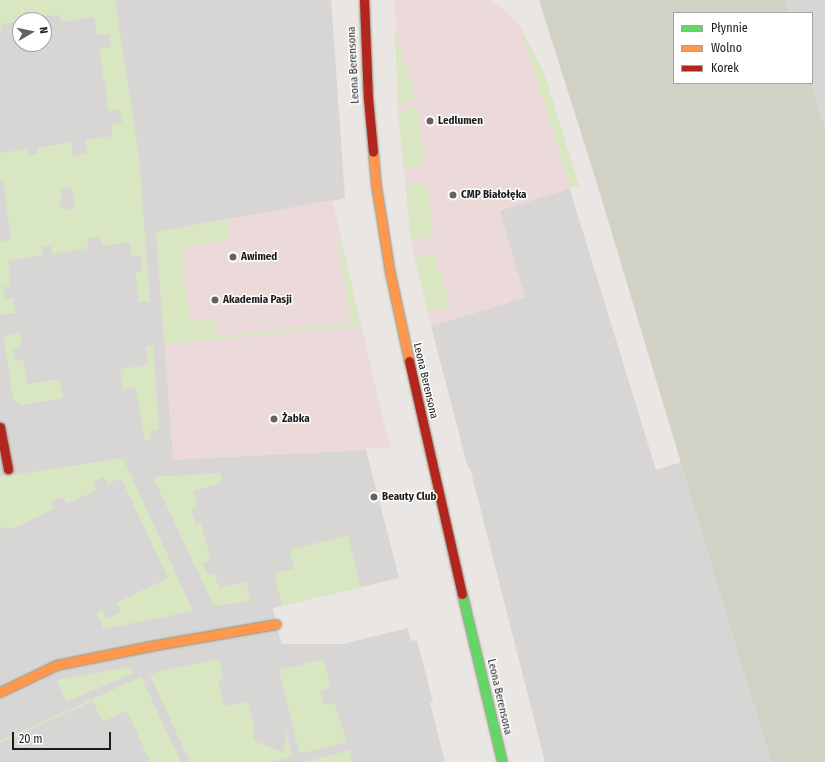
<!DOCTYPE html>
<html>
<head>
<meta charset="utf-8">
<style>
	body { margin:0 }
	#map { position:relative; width:825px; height:762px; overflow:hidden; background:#e9e6e3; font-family:"Fira Sans Condensed",sans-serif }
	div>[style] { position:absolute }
	.residential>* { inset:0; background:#d8d6d5 }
	.commercial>* { inset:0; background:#ecd9d9 }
	.construction>* { inset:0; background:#d2d1c5 }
	.grass>* { inset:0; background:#d8e6c1 }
	.roads { filter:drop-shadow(0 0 1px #92917c) drop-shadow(0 0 1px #92917c) }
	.fast>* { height:9px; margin:-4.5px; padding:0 4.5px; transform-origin:4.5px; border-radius:4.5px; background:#63d668 }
	.slow>* { height:9px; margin:-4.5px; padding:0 4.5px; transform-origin:4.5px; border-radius:4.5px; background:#ff974d }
	.jam>* { height:9px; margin:-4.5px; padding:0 4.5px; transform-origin:4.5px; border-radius:4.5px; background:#b3261e }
	.dots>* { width:11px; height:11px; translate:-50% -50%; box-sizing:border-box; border:2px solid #fff; border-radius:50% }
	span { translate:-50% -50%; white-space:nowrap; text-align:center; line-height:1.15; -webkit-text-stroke:3px #fff; paint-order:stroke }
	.street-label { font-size:11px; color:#1b1b1b }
	.poi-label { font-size:11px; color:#1b1b1b; font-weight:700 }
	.left { translate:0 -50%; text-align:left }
	.legend { position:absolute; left:673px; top:12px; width:140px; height:72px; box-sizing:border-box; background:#fff; border:1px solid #a4a4a4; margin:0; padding:5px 7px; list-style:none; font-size:12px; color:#1b1b1b }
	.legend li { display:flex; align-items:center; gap:8px; height:20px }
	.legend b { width:20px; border:1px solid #a4a4a4 }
	.north { position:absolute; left:12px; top:12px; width:40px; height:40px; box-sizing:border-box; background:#fff; border:1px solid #a4a4a4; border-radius:50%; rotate:81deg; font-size:11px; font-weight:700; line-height:16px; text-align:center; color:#1b1b1b }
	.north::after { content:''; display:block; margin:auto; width:14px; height:18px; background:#636261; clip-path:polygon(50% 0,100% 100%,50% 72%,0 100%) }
	.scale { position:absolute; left:12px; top:732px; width:99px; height:18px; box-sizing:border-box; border:2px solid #1b1b1b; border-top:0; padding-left:5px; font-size:12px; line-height:14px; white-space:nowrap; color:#1b1b1b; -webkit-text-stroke:3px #fff; paint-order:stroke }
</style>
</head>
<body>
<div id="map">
	<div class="residential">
		<i style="clip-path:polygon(evenodd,0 0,331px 0,345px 198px,332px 201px,341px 240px,173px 459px,366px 450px,399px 578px,273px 608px,280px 638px,282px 644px,343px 644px,408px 628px,411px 641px,417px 640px,433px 702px,430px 703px,445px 762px,0 762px,0 0,20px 20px,44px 20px,44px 44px,20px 44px,20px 20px)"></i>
		<i style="clip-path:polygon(395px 0,489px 0,510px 15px,520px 27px,656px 470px,681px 462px,771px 762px,545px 762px,470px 468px,468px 468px,431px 326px,525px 297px,499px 211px)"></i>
		<i style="clip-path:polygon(785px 0,825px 0,825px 128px,811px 83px,812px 13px,789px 13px)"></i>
	</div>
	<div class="commercial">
		<i style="clip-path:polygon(395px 0,489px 0,510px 15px,520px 27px,526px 42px,571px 188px,500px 211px,525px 298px,431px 326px,411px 240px,398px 112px)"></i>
		<i style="clip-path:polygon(332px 200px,383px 419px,391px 447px,366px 448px,366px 450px,173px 460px,156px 232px)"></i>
	</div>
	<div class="construction">
		<i style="clip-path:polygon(539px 0,785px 0,789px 13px,674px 13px,674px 83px,811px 83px,825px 128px,825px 762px,771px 762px,595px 177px)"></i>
	</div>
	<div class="grass">
		<i style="clip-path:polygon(evenodd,0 0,115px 0,139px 156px,150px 301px,139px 302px,135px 272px,142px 271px,141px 256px,132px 257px,130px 242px,102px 246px,100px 236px,87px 239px,88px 248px,52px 254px,51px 246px,42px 247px,43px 255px,8px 261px,11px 286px,3px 287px,5px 299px,13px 298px,16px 313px,0 315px,0 242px,11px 239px,3px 179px,0 179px,0 153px,26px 149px,28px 155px,38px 154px,37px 148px,71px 142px,73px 156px,87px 154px,85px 140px,113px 136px,111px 125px,122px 123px,120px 109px,109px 111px,99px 49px,111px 47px,109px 34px,97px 35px,94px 17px,61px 22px,60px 15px,42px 16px,43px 20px,20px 20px,20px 28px,16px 29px,15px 22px,1px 24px,2px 31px,0 31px,0 0,71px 187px,75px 208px,64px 210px,63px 208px,60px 208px,59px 201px,62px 200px,61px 189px,71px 187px)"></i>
		<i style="clip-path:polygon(520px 27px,544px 72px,579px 186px,571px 188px)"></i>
		<i style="clip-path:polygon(395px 30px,416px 99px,398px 104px)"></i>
		<i style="clip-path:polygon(418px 107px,424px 165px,404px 168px,398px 112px)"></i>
		<i style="clip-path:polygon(427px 183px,433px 236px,411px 240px,406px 186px)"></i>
		<i style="clip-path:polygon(227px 219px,230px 239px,182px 249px,185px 266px,181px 267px,191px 322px,215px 318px,218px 336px,352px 323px,337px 241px,341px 240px,361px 326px,164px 344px,156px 232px)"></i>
		<i style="clip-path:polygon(434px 253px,451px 306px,428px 313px,415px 257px)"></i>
		<i style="clip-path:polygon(20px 333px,22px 347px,13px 349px,15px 361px,23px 360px,27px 384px,59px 379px,63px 398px,22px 405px,13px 398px,3px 336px)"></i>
		<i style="clip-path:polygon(153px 345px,159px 430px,150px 430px,151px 440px,145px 441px,136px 387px,123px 389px,120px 369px,148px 365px,146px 346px)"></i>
		<i style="clip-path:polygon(123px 458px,193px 611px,104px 629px,96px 613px,102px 610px,108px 619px,121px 612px,116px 603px,168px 578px,121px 478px,108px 484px,104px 477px,93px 482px,96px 490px,67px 504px,63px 497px,51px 502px,53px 509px,13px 529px,0 527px,0 477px)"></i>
		<i style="clip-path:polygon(220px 473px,222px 483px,194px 491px,197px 508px,191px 510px,196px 525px,201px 523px,211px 561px,203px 563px,207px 575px,214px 573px,219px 588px,246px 582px,251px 601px,214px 606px,153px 477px)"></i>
		<i style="clip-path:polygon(348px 535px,361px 587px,282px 606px,274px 573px,294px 569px,290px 550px)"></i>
		<i style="clip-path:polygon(219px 659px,223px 680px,218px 681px,225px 707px,247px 701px,254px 725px,253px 741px,283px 752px,286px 740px,286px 729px,292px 756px,269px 762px,190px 762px,150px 675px,160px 671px)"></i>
		<i style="clip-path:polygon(324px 659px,330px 688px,320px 690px,324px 705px,334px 703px,347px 742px,302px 753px,299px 751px,279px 670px)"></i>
		<i style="clip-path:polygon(131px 667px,133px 673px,66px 702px,57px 680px)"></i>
		<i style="clip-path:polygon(141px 677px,181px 762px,150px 762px,127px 711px,102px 722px,93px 701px,0 743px,0 741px)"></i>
		<i style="clip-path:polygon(350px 750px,352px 762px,306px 762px)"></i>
	</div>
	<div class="roads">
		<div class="fast">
			<i style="left:462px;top:594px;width:173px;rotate:76.6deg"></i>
		</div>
		<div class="slow">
			<i style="left:373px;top:152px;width:33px;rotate:85deg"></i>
			<i style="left:376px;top:185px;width:89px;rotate:81deg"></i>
			<i style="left:390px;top:273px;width:90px;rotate:77.8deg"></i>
			<i style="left:0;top:692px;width:62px;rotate:-25.7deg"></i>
			<i style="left:56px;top:665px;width:96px;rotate:-11.4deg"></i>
			<i style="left:150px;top:646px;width:128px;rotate:-9.9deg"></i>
		</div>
		<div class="jam">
			<i style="left:364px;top:0;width:98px;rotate:87.7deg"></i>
			<i style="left:368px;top:98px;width:54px;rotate:84.7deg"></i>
			<i style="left:409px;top:361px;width:239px;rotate:77.2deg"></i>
			<i style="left:0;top:427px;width:43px;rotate:79.2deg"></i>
		</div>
	</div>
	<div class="dots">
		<i style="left:430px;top:121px;background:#636261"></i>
		<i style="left:453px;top:195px;background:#636261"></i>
		<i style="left:233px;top:257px;background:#636261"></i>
		<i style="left:215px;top:300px;background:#636261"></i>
		<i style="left:274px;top:419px;background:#636261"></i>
		<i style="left:374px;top:497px;background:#636261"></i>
	</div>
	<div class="street-label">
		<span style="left:354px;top:65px;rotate:-93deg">Leona Berensona</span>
		<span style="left:425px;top:381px;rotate:77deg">Leona Berensona</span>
		<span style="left:499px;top:697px;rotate:77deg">Leona Berensona</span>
	</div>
	<div class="poi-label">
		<span class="left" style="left:438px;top:121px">Ledlumen</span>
		<span class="left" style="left:461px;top:195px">CMP Białołęka</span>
		<span class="left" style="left:241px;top:257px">Awimed</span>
		<span class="left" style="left:223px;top:300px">Akademia Pasji</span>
		<span class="left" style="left:282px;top:419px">Żabka</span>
		<span class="left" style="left:382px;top:497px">Beauty Club</span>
	</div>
	<ul class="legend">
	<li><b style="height:5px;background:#63d668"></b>Płynnie</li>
	<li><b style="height:5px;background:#ff974d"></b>Wolno</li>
	<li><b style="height:5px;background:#b3261e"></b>Korek</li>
	</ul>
	<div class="north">N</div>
	<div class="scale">20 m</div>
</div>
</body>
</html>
